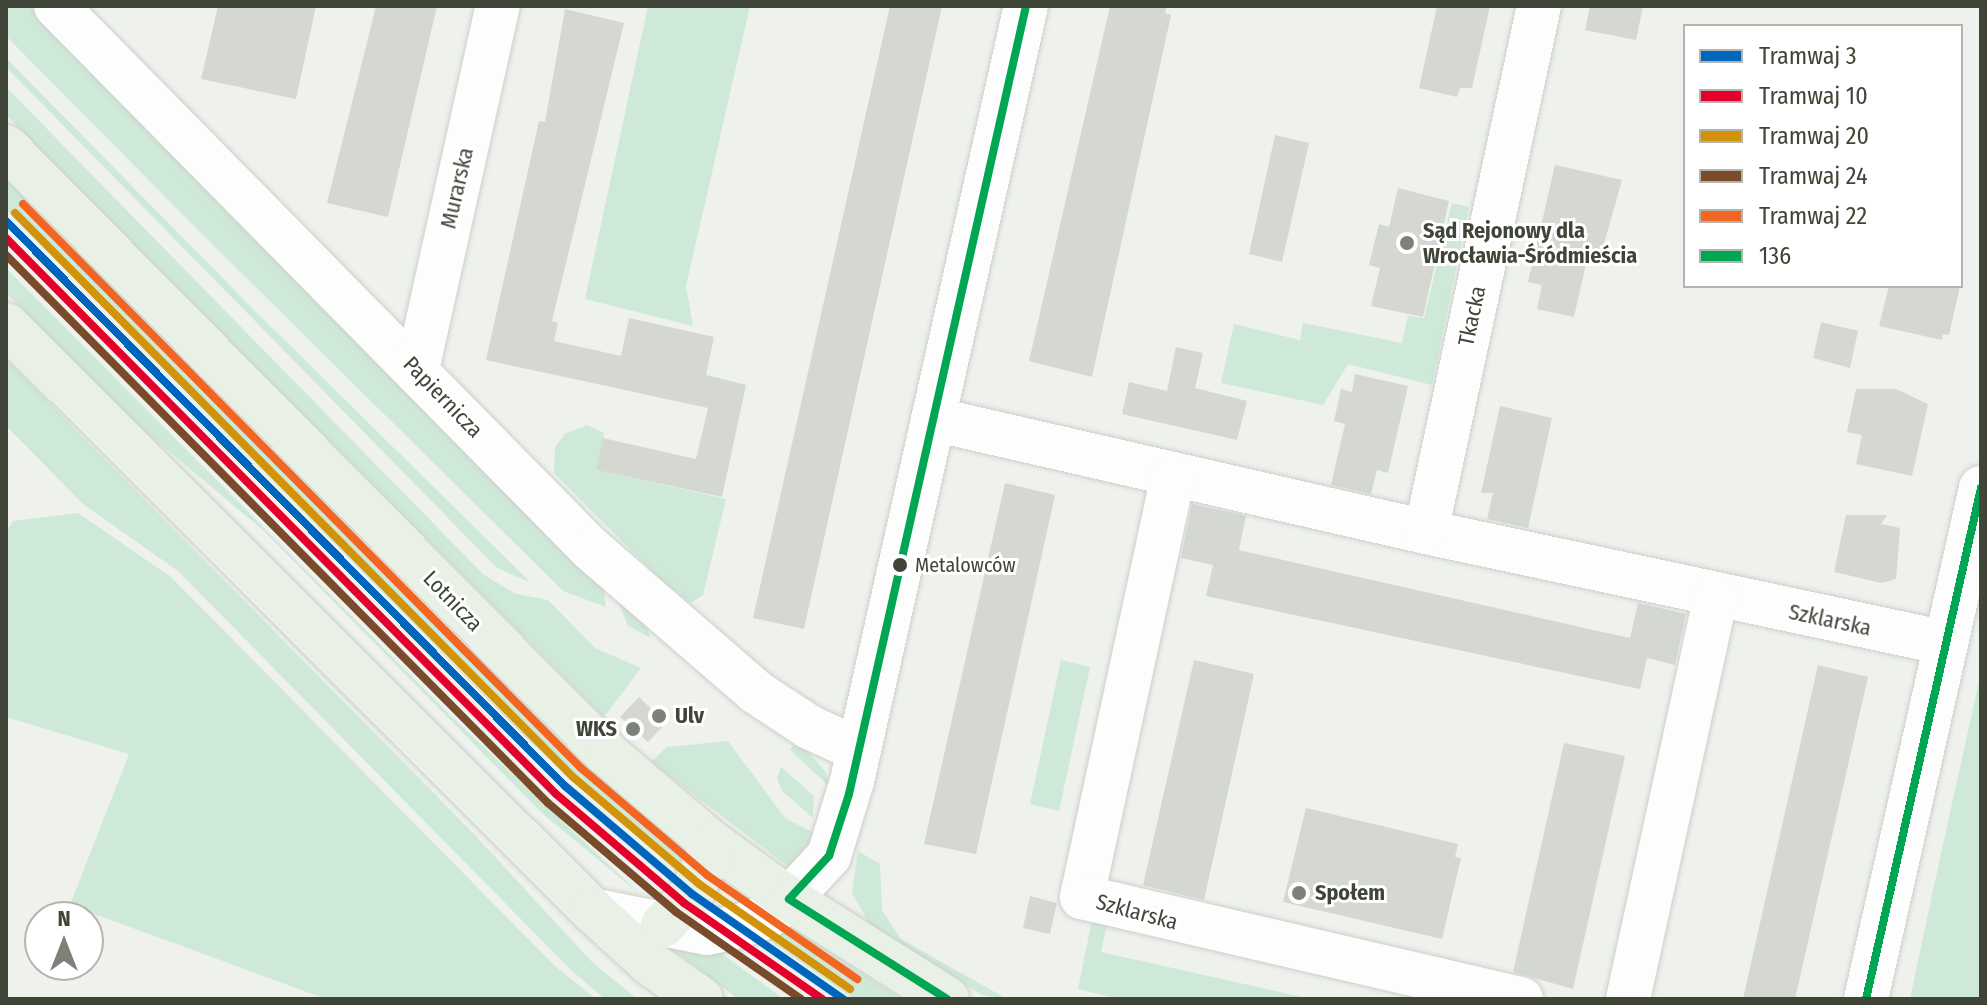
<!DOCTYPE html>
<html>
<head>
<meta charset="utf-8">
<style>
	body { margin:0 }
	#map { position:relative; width:1987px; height:1005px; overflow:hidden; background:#eef1ec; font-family:"Fira Sans Condensed",sans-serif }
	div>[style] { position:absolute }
	.green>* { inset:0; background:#cfe9d8 }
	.building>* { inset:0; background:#d4d8d1 }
	.roads { filter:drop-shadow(0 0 2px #cccfca) drop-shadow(0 0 2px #cccfca) }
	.minor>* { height:44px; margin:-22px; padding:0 22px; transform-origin:22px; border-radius:22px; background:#fcfdfc }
	.major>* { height:44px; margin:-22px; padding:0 22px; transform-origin:22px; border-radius:22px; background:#e9f0e5 }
	.bus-1>* { height:8px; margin:-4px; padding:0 4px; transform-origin:4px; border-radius:4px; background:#00a651 }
	.tram-1>* { height:8px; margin:-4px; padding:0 4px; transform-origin:4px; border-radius:4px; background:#0065bd }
	.tram-2>* { height:8px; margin:-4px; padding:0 4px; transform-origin:4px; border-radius:4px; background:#e4002b }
	.tram-3>* { height:8px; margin:-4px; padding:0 4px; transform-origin:4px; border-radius:4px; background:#d2930b }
	.tram-4>* { height:8px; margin:-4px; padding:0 4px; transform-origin:4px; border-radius:4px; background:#7a4b2a }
	.tram-5>* { height:8px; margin:-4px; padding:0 4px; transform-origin:4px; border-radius:4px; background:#f26522 }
	.dots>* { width:22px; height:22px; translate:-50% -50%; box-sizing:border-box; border:4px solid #fff; border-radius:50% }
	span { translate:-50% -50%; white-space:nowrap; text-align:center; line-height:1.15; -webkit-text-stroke:6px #fff; paint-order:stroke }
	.bus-label { font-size:20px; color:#3f4638 }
	.left { translate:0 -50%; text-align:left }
	.street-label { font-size:22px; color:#3f4638 }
	.poi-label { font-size:22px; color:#3f4638; font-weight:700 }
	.right { translate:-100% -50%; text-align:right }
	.frame { position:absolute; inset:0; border:8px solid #3f4638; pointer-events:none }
	.legend { position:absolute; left:1683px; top:24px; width:280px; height:264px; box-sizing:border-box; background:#fff; border:2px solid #b2b5af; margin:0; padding:10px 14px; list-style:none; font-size:24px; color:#3f4638 }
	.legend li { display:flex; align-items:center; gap:16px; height:40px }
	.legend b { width:40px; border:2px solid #b2b5af }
	.north { position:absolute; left:24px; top:901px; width:80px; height:80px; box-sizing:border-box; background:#fff; border:2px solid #b2b5af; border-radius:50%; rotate:0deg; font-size:22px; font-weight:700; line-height:32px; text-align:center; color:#3f4638 }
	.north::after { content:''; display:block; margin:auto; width:28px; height:36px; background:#7c8277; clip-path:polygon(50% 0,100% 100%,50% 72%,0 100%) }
</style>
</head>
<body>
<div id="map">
	<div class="green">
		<i style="clip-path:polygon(6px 6px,40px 6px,602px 574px,606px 607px,563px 591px,200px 232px,6px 36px)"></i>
		<i style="clip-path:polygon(648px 6px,750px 6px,686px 286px,693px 326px,585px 299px)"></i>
		<i style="clip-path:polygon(6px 58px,255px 311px,530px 582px,497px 568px,6px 67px)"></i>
		<i style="clip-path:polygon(6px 87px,484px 575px,516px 594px,548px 600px,595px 648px,641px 668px,604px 717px,6px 115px)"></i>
		<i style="clip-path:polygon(6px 179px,456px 637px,577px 757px,679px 845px,687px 857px,685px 879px,524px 736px,6px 209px)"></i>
		<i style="clip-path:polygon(1452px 203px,1469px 207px,1432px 385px,1348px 364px,1323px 405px,1221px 383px,1234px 324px,1300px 340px,1303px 323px,1402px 343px,1408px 316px,1424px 318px)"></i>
		<i style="clip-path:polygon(6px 268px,456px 721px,641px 895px,543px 814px,263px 530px,130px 419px,6px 293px)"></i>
		<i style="clip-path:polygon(6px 359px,474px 834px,592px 962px,637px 999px,605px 999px,571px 970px,178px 571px,83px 504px,23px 443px,6px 426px)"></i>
		<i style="clip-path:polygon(587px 425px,604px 433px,597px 470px,726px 499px,703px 595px,691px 603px,661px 580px,554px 473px,555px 447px,565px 434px)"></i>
		<i style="clip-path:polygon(78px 513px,171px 577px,555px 966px,596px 999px,326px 999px,70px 905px,129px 754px,6px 717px,6px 532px,13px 521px)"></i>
		<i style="clip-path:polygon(612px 585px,639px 610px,651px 638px,628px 626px)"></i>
		<i style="clip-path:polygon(1061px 660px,1090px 667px,1059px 811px,1030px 804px)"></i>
		<i style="clip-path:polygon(1981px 672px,1981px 999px,1910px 999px,1932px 895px)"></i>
		<i style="clip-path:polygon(797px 740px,825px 771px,830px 787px,790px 750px)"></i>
		<i style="clip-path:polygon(728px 741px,785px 818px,818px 835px,791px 869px,651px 762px,667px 747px)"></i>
		<i style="clip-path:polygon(781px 767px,814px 796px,813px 818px,782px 791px,777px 779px)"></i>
		<i style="clip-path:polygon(858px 851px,880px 864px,882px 910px,901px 939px,1007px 999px,982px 995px,871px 927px,852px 893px)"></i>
		<i style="clip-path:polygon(781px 920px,849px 965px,902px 999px,854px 999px,756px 931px)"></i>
		<i style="clip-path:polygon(1092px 920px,1107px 924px,1101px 952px,1311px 999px,1119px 999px,1078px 989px)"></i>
		<i style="clip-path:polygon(704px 941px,784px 999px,738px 999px,676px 951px,673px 944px)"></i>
	</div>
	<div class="building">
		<i style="clip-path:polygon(218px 6px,316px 6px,296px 99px,201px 79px)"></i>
		<i style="clip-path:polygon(376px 6px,437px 6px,388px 217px,327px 203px)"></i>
		<i style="clip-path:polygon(890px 6px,942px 6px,804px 629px,753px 618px)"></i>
		<i style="clip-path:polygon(1110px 6px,1167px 6px,1165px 13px,1171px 15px,1092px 377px,1029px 361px)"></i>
		<i style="clip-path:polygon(1437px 6px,1490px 6px,1472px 88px,1460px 88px,1457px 97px,1419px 88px)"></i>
		<i style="clip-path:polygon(1590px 6px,1643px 6px,1636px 40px,1585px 30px)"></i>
		<i style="clip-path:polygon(565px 9px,624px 23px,552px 321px,558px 323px,554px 341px,621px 356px,629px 318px,714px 337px,706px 375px,746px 385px,722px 497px,596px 470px,603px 438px,696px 459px,708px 408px,486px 360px,539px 121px,545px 122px)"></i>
		<i style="clip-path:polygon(1275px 135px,1309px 143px,1282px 262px,1249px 254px)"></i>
		<i style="clip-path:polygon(1555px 165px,1622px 180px,1600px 258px,1588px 255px,1574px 317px,1537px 309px,1542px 285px,1528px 282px)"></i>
		<i style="clip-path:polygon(1398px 188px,1449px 201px,1423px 317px,1371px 306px,1380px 268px,1369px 265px,1379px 224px,1389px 227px)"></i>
		<i style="clip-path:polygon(1889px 286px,1960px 286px,1949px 335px,1943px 334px,1942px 340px,1879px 326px)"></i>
		<i style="clip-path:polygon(1821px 322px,1858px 331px,1850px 368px,1813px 358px)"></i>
		<i style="clip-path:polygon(1176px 347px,1203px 353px,1195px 388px,1247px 401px,1237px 440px,1122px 414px,1129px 382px,1167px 391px)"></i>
		<i style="clip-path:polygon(1355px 374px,1408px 386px,1388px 473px,1377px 470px,1371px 494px,1331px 485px,1345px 424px,1334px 421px,1341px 389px,1352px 392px)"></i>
		<i style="clip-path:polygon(1856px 389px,1896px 389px,1928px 404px,1912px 476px,1856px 464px,1862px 435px,1847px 432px)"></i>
		<i style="clip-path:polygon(1500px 406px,1552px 418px,1528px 528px,1487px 519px,1493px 493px,1481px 493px)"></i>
		<i style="clip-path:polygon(1005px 483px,1055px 495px,976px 854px,924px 844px)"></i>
		<i style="clip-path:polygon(1192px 504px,1246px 516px,1239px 550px,1589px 629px,1630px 638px,1638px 603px,1686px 614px,1675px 665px,1647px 658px,1640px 689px,1206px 596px,1213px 565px,1181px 558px)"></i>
		<i style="clip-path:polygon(1846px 515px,1887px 515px,1881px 524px,1900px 528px,1896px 579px,1882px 583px,1834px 572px)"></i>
		<i style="clip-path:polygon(1194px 660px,1254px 674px,1204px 900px,1143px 885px)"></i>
		<i style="clip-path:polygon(1818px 665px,1868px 677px,1795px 999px,1743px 999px)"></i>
		<i style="clip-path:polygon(639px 697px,666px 723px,648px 742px,620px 717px)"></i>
		<i style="clip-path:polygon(1564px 743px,1625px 756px,1573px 989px,1513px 972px)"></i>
		<i style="clip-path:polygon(1306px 808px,1458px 844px,1455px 857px,1461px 858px,1442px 939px,1283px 902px)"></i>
		<i style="clip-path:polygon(1030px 896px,1057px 903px,1050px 934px,1023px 928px)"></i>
	</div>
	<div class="roads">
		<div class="minor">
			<i style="left:56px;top:6px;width:762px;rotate:45.43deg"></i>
			<i style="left:591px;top:549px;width:218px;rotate:40.9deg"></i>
			<i style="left:756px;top:692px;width:64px;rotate:33.4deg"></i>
			<i style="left:809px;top:727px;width:55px;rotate:24.7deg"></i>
			<i style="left:417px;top:370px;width:373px;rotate:-77.5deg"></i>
			<i style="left:933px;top:419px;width:506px;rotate:12.91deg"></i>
			<i style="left:1426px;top:532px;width:532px;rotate:12.05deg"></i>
			<i style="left:1173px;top:476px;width:431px;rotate:102.2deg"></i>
			<i style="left:1082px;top:897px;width:451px;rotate:13.1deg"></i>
			<i style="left:1426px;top:532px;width:538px;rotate:-77.88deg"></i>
			<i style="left:592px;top:910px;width:117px;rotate:11.3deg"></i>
			<i style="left:707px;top:933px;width:34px;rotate:-12deg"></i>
			<i style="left:740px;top:926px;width:30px;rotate:-20deg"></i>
			<i style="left:768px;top:916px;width:27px;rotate:-39deg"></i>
			<i style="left:789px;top:899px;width:59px;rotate:-47.1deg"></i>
			<i style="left:829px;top:856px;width:78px;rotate:-73deg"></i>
			<i style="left:852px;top:781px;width:794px;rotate:-77.35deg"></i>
			<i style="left:1628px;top:999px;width:412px;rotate:-77.7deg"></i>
			<i style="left:1866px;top:999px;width:524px;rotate:-77.32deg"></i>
		</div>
		<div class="major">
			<i style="left:6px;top:147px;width:853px;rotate:45.29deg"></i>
			<i style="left:606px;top:753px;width:140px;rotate:40.4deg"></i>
			<i style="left:713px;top:844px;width:94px;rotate:35.9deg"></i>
			<i style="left:789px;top:899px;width:187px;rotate:32.3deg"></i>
			<i style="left:6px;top:325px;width:828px;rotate:44.95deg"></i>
			<i style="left:592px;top:910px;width:80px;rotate:42.5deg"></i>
			<i style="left:651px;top:964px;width:61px;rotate:35deg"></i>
			<i style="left:663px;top:925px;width:42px;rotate:-46.9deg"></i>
			<i style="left:692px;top:894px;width:54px;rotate:-67.2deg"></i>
		</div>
	</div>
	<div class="bus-1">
		<i style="left:947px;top:999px;width:187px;rotate:-147.7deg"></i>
		<i style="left:789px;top:899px;width:59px;rotate:-47.1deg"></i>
		<i style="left:829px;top:856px;width:65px;rotate:-72.1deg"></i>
		<i style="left:849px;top:794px;width:808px;rotate:-77.34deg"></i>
		<i style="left:1866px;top:999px;width:524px;rotate:-77.32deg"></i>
	</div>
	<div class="tram-1">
		<i style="left:6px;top:221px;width:795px;rotate:45.31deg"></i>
		<i style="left:565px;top:786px;width:167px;rotate:40.4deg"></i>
		<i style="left:692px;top:894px;width:184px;rotate:34.8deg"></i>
	</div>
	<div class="tram-2">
		<i style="left:6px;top:238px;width:782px;rotate:45.31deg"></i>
		<i style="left:556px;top:794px;width:168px;rotate:40.4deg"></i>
		<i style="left:684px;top:903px;width:168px;rotate:34.8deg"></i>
	</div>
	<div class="tram-3">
		<i style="left:15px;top:213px;width:793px;rotate:45.31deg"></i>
		<i style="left:573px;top:777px;width:165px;rotate:40.3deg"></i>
		<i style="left:699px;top:884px;width:184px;rotate:34.8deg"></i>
	</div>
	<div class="tram-4">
		<i style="left:6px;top:255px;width:771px;rotate:45.32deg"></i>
		<i style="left:548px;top:803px;width:168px;rotate:40.4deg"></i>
		<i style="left:676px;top:912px;width:152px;rotate:34.8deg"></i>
	</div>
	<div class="tram-5">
		<i style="left:23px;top:204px;width:793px;rotate:45.31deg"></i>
		<i style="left:581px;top:768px;width:165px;rotate:40.3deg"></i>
		<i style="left:707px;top:875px;width:183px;rotate:34.7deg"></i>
	</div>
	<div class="dots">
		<i style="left:1407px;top:243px;background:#7c8277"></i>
		<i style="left:900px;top:565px;background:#3f4638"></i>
		<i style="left:659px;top:716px;background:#7c8277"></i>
		<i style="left:633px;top:729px;background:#7c8277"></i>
		<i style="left:1299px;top:893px;background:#7c8277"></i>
	</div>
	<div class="bus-label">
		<span class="left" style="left:915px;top:565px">Metalowców</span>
	</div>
	<div class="street-label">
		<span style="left:457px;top:188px;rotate:-77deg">Murarska</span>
		<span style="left:1472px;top:316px;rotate:-78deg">Tkacka</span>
		<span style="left:443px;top:397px;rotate:46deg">Papiernicza</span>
		<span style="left:453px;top:601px;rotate:46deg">Lotnicza</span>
		<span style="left:1830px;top:620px;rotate:12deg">Szklarska</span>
		<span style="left:1137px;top:912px;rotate:15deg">Szklarska</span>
	</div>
	<div class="poi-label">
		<span class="left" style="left:1423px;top:243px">Sąd Rejonowy dla<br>Wrocławia-Śródmieścia</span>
		<span class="left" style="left:675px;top:716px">Ulv</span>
		<span class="right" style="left:617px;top:729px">WKS</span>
		<span class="left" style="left:1315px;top:893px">Społem</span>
	</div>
	<div class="frame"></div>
	<ul class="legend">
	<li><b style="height:10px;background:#0065bd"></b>Tramwaj 3</li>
	<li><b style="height:10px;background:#e4002b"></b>Tramwaj 10</li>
	<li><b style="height:10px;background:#d2930b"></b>Tramwaj 20</li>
	<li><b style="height:10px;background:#7a4b2a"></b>Tramwaj 24</li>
	<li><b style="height:10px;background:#f26522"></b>Tramwaj 22</li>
	<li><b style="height:10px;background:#00a651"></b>136</li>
	</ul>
	<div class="north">N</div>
</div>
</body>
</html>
